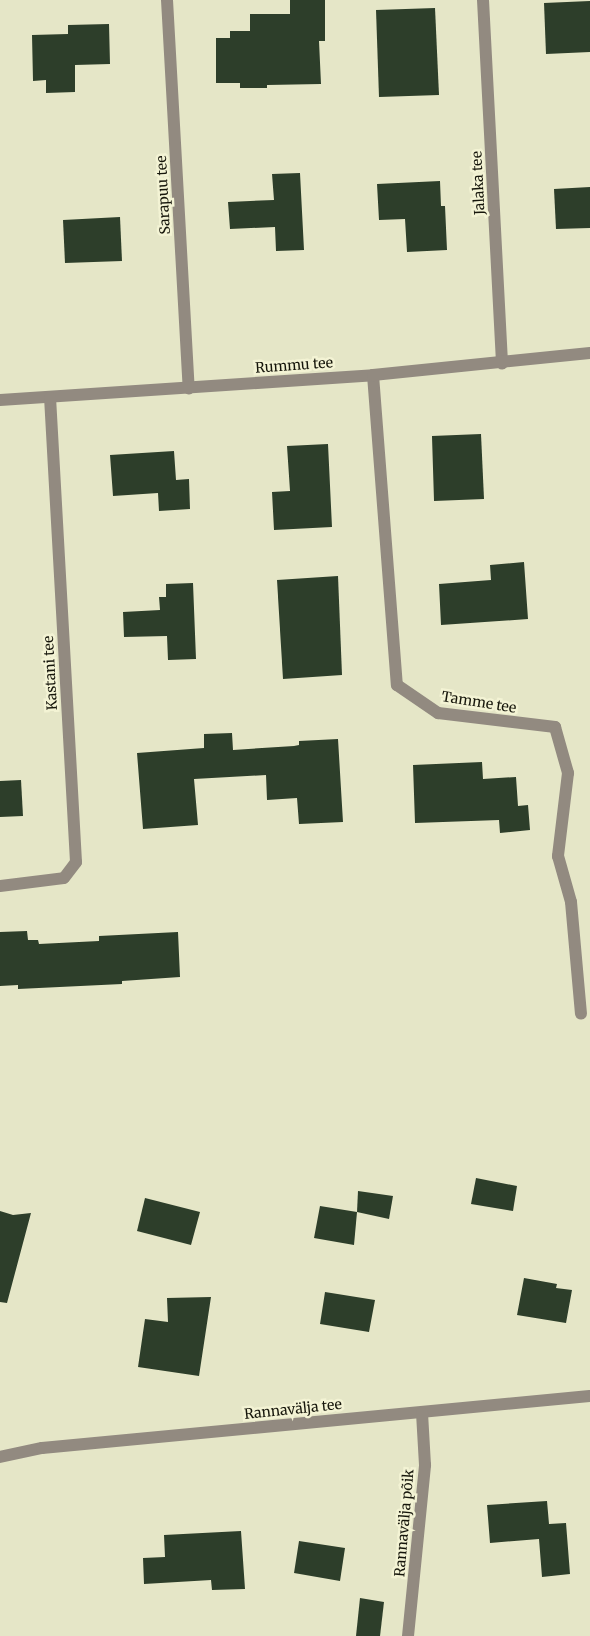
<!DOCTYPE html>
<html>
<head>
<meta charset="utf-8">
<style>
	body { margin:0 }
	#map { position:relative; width:590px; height:1636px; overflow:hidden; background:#e5e6c7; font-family:Merriweather,serif }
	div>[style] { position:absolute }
	.building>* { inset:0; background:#2d3e2a }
	.minor>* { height:12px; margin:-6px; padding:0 6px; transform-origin:6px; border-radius:6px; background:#928a80 }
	span { translate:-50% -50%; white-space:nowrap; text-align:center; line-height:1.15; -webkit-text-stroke:5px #f3f3d4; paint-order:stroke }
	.street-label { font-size:14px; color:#16160b }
</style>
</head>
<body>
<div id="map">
	<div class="building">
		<i style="clip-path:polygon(290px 0,325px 0,325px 41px,319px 41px,321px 84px,267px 85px,267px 88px,240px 88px,240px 83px,216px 83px,216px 38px,230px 38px,230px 31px,250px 31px,250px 14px,290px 14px)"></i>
		<i style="clip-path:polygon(590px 1px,590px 52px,546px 54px,544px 3px)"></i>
		<i style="clip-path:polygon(435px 8px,439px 95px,379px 97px,376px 10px)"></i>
		<i style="clip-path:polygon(109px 24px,110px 64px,75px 65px,75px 92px,46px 93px,46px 80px,33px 81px,32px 35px,68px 34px,68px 25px)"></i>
		<i style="clip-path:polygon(300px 173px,304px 250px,276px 251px,275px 227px,230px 229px,228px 202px,274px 200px,272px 174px)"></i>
		<i style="clip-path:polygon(440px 181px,441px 206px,445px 206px,447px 250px,407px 252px,405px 219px,379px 220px,377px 184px)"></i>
		<i style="clip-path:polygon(590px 187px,590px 228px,556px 229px,554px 189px)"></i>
		<i style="clip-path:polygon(120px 217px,122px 261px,65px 263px,63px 220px)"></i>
		<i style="clip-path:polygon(481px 434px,484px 499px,434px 501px,432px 436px)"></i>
		<i style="clip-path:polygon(328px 444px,332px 527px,274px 530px,272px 492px,290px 491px,287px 446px)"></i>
		<i style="clip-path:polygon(174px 451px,176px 480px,189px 479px,190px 509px,159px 511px,158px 493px,113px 496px,110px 455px)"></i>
		<i style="clip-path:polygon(524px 562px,528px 619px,441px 625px,439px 584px,491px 580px,490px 565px)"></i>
		<i style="clip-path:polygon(338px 576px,342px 675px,283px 679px,277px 580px)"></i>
		<i style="clip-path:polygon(193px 583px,196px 659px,168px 660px,167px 636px,124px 637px,123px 612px,160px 610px,159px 597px,166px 597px,166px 584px)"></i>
		<i style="clip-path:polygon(232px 733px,233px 750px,294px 746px,299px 745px,299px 741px,338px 739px,343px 822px,299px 824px,297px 798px,267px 800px,266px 775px,194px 779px,198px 825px,143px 829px,137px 753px,204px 748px,204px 734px)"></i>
		<i style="clip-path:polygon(482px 762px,483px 779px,516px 777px,518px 806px,528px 805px,530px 830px,500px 833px,499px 820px,415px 823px,413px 765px)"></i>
		<i style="clip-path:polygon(21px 780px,23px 816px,0 817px,0 781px)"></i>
		<i style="clip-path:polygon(27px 931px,28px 940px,38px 940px,39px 944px,99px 941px,99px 936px,178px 932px,180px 977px,122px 981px,122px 984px,18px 989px,18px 985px,0 986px,0 932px)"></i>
		<i style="clip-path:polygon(476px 1178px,517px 1186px,513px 1211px,471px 1204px)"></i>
		<i style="clip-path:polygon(358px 1191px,393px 1196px,389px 1219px,357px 1212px)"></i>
		<i style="clip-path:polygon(145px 1198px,200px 1212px,191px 1245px,137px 1231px)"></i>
		<i style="clip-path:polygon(320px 1206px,357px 1212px,354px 1245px,314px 1238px)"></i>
		<i style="clip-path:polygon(0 1211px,13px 1215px,31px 1213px,7px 1303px,0 1302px)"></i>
		<i style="clip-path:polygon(524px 1278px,557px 1284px,556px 1288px,572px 1290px,566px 1323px,517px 1315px)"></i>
		<i style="clip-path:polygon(325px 1292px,375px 1300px,369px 1332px,320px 1324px)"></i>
		<i style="clip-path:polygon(211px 1297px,199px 1376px,138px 1367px,145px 1319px,168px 1322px,167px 1298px)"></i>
		<i style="clip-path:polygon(547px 1501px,549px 1524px,566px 1523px,570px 1574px,542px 1577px,539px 1539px,490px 1543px,487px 1505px)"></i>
		<i style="clip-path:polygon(241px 1531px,245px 1589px,212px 1590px,211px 1580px,144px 1584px,143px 1558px,165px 1557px,164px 1535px)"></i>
		<i style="clip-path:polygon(299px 1541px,345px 1548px,340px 1581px,294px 1573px)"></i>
		<i style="clip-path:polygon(360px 1598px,384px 1602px,380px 1636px,356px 1636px)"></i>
	</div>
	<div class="minor">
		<i style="left:167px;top:0;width:389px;rotate:86.8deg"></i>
		<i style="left:483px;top:0;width:364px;rotate:87deg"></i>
		<i style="left:373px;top:375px;width:311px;rotate:85.6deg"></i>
		<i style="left:397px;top:685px;width:50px;rotate:34.3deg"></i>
		<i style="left:438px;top:713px;width:118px;rotate:6.8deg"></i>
		<i style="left:555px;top:727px;width:48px;rotate:74.2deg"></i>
		<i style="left:568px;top:773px;width:84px;rotate:96.9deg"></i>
		<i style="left:558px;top:856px;width:48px;rotate:74.2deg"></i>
		<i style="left:571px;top:902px;width:112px;rotate:84.9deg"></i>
		<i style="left:0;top:400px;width:374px;rotate:-3.8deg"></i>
		<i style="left:373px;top:375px;width:218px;rotate:-5.8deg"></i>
		<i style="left:0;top:886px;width:64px;rotate:-7.1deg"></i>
		<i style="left:64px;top:878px;width:20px;rotate:-53deg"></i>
		<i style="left:76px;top:862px;width:465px;rotate:-93.2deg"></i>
		<i style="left:0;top:1457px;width:43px;rotate:-12.1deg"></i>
		<i style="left:42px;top:1448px;width:550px;rotate:-5.42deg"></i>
		<i style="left:408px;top:1636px;width:172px;rotate:-84.3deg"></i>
		<i style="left:425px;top:1465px;width:52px;rotate:-93.3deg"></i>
	</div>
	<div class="street-label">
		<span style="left:478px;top:183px;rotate:-93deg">Jalaka tee</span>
		<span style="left:163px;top:195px;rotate:-93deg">Sarapuu tee</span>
		<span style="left:294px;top:365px;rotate:-4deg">Rummu tee</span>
		<span style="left:50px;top:673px;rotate:-93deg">Kastani tee</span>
		<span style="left:479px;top:702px;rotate:9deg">Tamme tee</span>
		<span style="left:293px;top:1409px;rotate:-6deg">Rannavälja tee</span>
		<span style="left:404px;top:1523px;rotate:-85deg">Rannavälja põik</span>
	</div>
</div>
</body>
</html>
